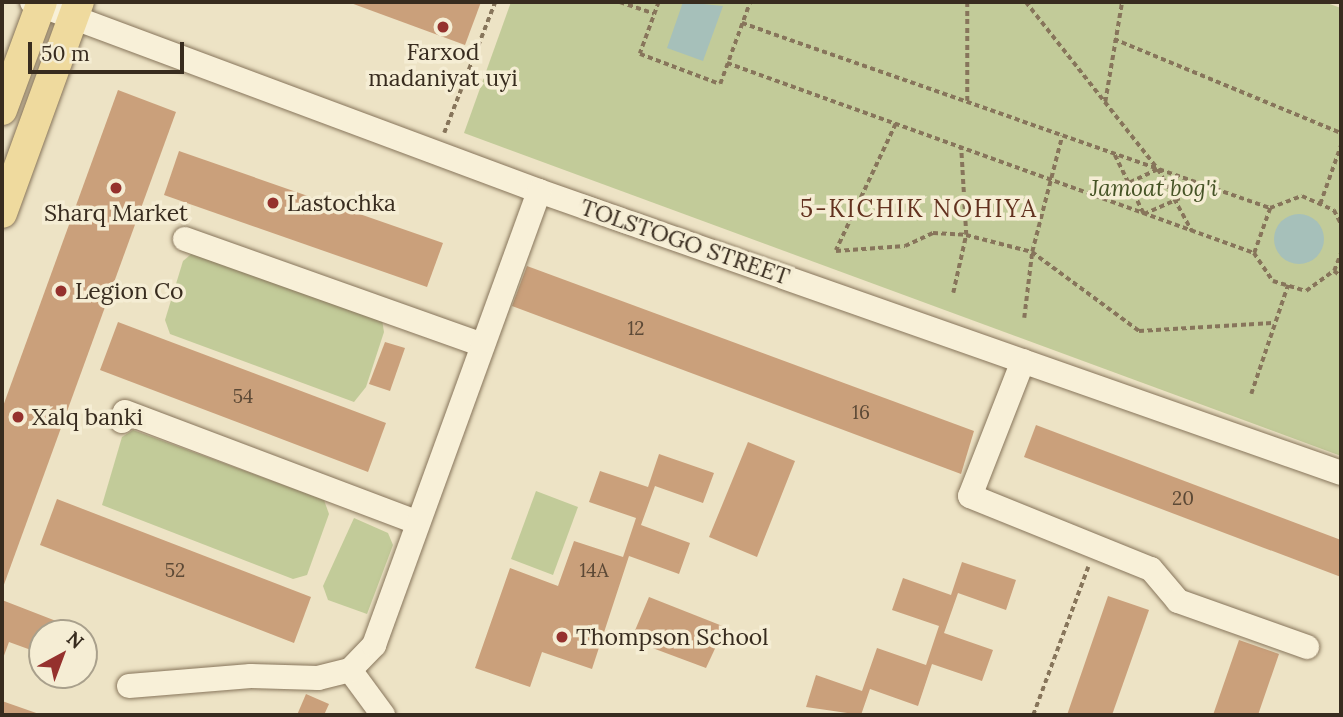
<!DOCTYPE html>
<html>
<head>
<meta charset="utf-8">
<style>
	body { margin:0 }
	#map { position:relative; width:1343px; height:717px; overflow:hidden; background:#ede3c5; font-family:Lora,serif }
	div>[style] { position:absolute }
	.green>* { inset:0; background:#c2cb99 }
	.water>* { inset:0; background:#a6c0ba }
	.round { border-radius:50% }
	.building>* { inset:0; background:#caa07b }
	.path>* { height:3.5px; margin-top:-1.75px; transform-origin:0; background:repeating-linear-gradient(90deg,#87755b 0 5px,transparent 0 8.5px) }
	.roads { filter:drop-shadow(0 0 2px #87755b) drop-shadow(0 0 2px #87755b) }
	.minor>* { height:24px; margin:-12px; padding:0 12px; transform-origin:12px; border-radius:12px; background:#f8f0d8 }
	.major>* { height:30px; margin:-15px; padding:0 15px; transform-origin:15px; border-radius:15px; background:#efda9e }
	.dots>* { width:19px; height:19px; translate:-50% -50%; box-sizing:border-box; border:4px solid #f5edd4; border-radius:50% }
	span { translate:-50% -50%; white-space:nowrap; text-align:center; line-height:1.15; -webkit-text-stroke:7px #f5edd4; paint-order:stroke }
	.number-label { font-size:19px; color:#5c4936 }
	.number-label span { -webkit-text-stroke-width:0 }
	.poi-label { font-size:23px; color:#382c1f }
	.left { translate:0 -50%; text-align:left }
	.park-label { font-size:23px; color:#465426; font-style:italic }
	.street-label { font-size:23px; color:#382c1f }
	.neighbourhood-label { font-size:24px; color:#63311f; letter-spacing:2px }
	.frame { position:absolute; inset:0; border:4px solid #382c1f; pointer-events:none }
	.north { position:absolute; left:28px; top:619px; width:70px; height:70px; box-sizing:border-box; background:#f5edd4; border:2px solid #a9a08c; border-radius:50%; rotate:41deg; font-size:19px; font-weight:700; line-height:28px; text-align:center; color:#382c1f }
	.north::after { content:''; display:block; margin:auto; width:24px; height:32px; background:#95312d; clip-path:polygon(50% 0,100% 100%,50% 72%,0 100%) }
	.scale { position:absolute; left:28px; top:42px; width:156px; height:32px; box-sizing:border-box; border:4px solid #382c1f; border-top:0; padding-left:9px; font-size:21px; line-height:24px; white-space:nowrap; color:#382c1f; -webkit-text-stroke:5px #f5edd4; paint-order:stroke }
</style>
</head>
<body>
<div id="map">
	<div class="green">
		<i style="clip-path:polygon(511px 2px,1324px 2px,1341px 8px,1341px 456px,464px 133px)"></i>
		<i style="clip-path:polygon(196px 250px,382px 320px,384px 332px,366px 387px,354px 402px,170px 334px,165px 320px,183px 261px)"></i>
		<i style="clip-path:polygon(133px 430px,324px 500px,329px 514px,307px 575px,293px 579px,102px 505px,122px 437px)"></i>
		<i style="clip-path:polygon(536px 491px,578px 507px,553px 575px,511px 559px)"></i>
		<i style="clip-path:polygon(354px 518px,388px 533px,393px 545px,367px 614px,328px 600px,323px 586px)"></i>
	</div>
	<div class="water">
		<i style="clip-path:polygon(683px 2px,723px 6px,703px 61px,667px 48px)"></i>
		<i class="round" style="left:1274px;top:214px;width:50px;height:50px"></i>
	</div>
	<div class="building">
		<i style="clip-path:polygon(348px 2px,481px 2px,465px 45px)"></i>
		<i style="clip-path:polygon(118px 90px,176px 112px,2px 590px,2px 409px)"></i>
		<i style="clip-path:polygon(179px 151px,443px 243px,427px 287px,164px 195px)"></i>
		<i style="clip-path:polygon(527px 266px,974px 431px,961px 474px,512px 306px)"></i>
		<i style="clip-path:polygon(118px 322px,386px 423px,368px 472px,100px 370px)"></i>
		<i style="clip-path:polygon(385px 342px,405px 348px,390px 391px,369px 384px)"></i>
		<i style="clip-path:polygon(1036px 425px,1341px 540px,1341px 577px,1024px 457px)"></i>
		<i style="clip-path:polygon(748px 442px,795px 461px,757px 557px,709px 537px)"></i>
		<i style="clip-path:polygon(659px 454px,714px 473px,703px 503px,655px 486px,641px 525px,690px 543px,679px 574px,629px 556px,592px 669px,542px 652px,530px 687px,475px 668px,510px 568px,558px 586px,574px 541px,623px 557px,636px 518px,589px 502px,600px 471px,648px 487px)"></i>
		<i style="clip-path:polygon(57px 499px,311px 597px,294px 643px,40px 545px)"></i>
		<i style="clip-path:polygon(962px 562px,1016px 580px,1006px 610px,958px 593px,944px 633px,993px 650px,982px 681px,932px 664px,918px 706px,870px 689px,861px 715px,806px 707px,816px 675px,862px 691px,877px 648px,926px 665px,939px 626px,892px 610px,903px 578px,951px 595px)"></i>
		<i style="clip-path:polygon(1108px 596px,1149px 610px,1112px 715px,1067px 715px)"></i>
		<i style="clip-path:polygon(649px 597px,725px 627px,706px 668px,631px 640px)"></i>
		<i style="clip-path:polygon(2px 600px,69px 626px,66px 633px,42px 633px,42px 654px,9px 642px,2px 661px)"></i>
		<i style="clip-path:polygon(1239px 640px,1279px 654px,1258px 715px,1213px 715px)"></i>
		<i style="clip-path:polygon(306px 694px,329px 704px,324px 715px,297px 715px)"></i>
		<i style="clip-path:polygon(2px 701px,42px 715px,2px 715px)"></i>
	</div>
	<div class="path">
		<i style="left:620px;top:2px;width:36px;rotate:19deg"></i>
		<i style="left:659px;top:2px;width:55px;rotate:110.1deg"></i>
		<i style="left:640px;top:54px;width:85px;rotate:20.6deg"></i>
		<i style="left:720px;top:84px;width:87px;rotate:-69.9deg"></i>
		<i style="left:1026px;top:2px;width:211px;rotate:51.7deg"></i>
		<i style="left:742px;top:23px;width:559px;rotate:19.31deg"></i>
		<i style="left:1270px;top:208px;width:34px;rotate:-21deg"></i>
		<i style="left:1302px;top:196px;width:35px;rotate:24deg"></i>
		<i style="left:1334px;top:210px;width:16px;rotate:63deg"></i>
		<i style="left:1114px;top:39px;width:246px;rotate:22.5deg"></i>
		<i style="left:727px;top:63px;width:560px;rotate:19.83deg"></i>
		<i style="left:1254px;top:253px;width:34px;rotate:56deg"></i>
		<i style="left:1273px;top:281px;width:34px;rotate:17deg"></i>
		<i style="left:1306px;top:291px;width:34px;rotate:-36deg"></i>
		<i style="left:1334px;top:271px;width:19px;rotate:-69deg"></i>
		<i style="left:967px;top:101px;width:99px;rotate:-90deg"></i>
		<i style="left:1105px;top:102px;width:101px;rotate:-80.4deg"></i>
		<i style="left:896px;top:124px;width:140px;rotate:115.3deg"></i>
		<i style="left:836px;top:251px;width:69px;rotate:-4.1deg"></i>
		<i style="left:905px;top:246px;width:31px;rotate:-25deg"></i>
		<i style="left:933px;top:233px;width:33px;rotate:3deg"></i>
		<i style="left:966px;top:235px;width:68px;rotate:14.4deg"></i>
		<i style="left:1032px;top:252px;width:133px;rotate:36.4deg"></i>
		<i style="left:1139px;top:331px;width:136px;rotate:-3.4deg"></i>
		<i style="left:444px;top:133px;width:141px;rotate:-68.7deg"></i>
		<i style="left:1115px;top:155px;width:66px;rotate:63.8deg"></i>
		<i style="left:1144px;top:214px;width:67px;rotate:-23.9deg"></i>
		<i style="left:1099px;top:197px;width:65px;rotate:-25.4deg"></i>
		<i style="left:1158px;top:169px;width:71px;rotate:61.3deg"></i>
		<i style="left:1320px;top:204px;width:63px;rotate:-70.4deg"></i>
		<i style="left:1254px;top:253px;width:48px;rotate:-70.4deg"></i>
		<i style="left:1334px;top:271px;width:9px;rotate:36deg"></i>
		<i style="left:953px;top:293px;width:59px;rotate:-77.4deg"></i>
		<i style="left:966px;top:235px;width:88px;rotate:-93.3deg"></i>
		<i style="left:1024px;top:318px;width:66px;rotate:-83.1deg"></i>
		<i style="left:1032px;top:252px;width:120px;rotate:-75.5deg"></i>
		<i style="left:1251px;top:394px;width:115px;rotate:-71.3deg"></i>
		<i style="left:1033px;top:715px;width:158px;rotate:-69.6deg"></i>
	</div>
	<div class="roads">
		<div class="minor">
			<i style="left:32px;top:2px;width:541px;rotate:20.44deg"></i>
			<i style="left:539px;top:191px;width:850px;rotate:19.37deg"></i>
			<i style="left:185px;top:239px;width:316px;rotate:19.6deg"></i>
			<i style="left:1023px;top:361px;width:145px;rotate:111.4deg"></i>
			<i style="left:970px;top:496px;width:195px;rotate:22deg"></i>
			<i style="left:1151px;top:569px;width:42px;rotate:49.8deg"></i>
			<i style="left:1178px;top:601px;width:137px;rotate:19.6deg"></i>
			<i style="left:122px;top:421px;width:9px;rotate:-72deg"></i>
			<i style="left:125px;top:412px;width:313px;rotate:20.7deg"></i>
			<i style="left:350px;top:670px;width:56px;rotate:53.7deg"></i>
			<i style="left:129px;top:686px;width:122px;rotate:-4.7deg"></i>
			<i style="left:251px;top:676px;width:67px;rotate:1.7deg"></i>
			<i style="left:318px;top:678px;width:33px;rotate:-14deg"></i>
			<i style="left:350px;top:670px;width:35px;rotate:-46deg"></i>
			<i style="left:374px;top:645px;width:483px;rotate:-70deg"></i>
		</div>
		<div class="major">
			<i style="left:2px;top:110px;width:115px;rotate:-69.7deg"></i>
			<i style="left:2px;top:213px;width:225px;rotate:-70deg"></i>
		</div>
	</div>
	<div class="dots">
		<i style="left:443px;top:27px;background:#95312d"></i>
		<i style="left:116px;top:188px;background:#95312d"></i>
		<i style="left:273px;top:203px;background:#95312d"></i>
		<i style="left:61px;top:291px;background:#95312d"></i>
		<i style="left:18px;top:417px;background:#95312d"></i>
		<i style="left:562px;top:637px;background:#95312d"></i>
	</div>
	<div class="number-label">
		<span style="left:636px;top:329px">12</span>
		<span style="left:243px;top:397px">54</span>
		<span style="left:861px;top:413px">16</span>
		<span style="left:1183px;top:499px">20</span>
		<span style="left:175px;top:571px">52</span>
		<span style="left:594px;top:571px">14A</span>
	</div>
	<div class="poi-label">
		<span style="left:443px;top:65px">Farxod<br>madaniyat uyi</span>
		<span class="left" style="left:287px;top:203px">Lastochka</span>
		<span style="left:116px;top:213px">Sharq Market</span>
		<span class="left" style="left:75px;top:291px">Legion Co</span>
		<span class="left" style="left:32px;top:417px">Xalq banki</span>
		<span class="left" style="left:576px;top:637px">Thompson School</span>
	</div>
	<div class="park-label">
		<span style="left:1154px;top:188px">Jamoat bog'i</span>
	</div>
	<div class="street-label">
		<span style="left:685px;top:242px;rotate:19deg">TOLSTOGO STREET</span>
	</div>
	<div class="neighbourhood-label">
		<span style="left:919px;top:209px">5-KICHIK NOHIYA</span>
	</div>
	<div class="frame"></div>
	<div class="north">N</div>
	<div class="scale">50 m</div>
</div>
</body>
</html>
